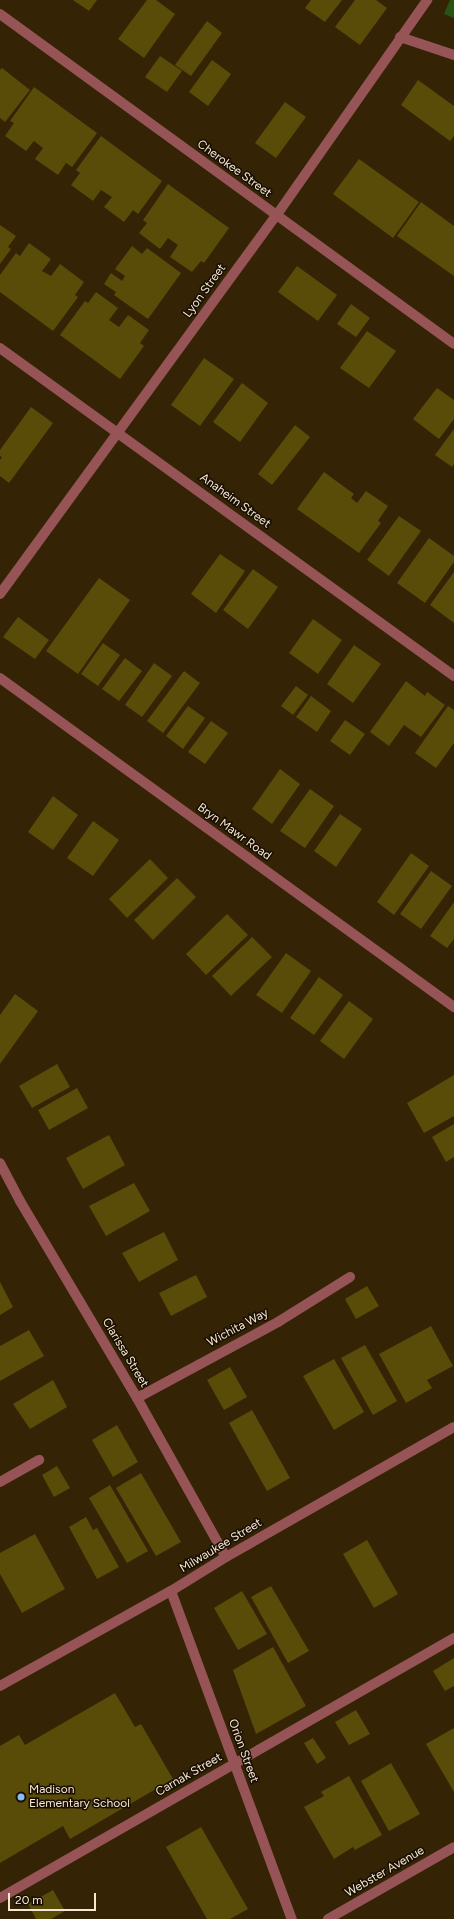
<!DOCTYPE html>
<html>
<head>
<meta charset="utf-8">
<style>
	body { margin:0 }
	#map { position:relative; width:454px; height:1919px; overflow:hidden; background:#352306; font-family:Figtree,sans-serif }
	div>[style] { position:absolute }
	.green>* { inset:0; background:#295312 }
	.building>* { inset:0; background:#594c08 }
	.lane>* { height:10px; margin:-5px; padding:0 5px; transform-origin:5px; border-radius:5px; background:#965457 }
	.street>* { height:10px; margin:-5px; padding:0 5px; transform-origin:5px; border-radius:5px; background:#965457 }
	.dots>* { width:11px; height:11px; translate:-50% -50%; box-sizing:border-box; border:2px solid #180e02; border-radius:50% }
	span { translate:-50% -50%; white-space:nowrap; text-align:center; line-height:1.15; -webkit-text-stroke:3px #180e02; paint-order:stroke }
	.street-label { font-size:12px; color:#f6e8d3 }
	.poi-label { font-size:12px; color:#f6e8d3 }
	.left { translate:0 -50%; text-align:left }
	.scale { position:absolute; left:8px; top:1893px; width:88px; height:18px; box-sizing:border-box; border:2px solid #f6e8d3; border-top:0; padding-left:5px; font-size:12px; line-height:14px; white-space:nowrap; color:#f6e8d3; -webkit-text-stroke:3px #180e02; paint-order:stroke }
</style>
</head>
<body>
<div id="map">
	<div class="green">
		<i style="clip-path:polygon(450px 0,454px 0,454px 18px,444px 14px)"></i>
	</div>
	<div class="building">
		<i style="clip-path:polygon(73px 0,97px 0,89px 11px)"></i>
		<i style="clip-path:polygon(147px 0,156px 0,175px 14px,144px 58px,118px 39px)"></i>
		<i style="clip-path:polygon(311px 0,342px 0,325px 22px,305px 8px)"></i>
		<i style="clip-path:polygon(355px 0,376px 0,387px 8px,360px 45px,335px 27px)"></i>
		<i style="clip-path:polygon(207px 21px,222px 33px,191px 76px,175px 65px)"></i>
		<i style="clip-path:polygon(160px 56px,182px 71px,167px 92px,145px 77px)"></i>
		<i style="clip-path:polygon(212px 60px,231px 74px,208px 106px,189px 92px)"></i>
		<i style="clip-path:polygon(2px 68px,30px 90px,5px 122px,0 118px,0 70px)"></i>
		<i style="clip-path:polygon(418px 80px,454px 106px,454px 136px,450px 141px,401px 105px)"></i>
		<i style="clip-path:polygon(34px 87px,97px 133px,72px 167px,66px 163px,58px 175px,35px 159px,43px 148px,34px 141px,26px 151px,5px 136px,14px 123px,10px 121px)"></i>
		<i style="clip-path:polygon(285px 102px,306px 117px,276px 158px,255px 143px)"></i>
		<i style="clip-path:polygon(101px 136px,162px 181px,138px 214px,133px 210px,124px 222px,104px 207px,112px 197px,101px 190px,93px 201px,71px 185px,80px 173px,76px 170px)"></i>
		<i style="clip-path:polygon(359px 159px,419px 202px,393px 238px,333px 194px)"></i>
		<i style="clip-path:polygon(168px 184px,229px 228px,204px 263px,201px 261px,192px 272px,170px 257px,178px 245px,168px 238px,160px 249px,139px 233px,147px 223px,143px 220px)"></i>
		<i style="clip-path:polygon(421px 202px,454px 226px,454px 276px,397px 236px)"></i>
		<i style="clip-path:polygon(0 225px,16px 236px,8px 247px,11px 249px,0 264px)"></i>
		<i style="clip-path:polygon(29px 243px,51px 259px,42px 271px,51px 276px,60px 264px,84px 282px,75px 295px,78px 297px,53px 331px,0 292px,0 275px,16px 253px,20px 256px)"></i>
		<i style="clip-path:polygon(132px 246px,142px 254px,147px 248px,181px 273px,148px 319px,114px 295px,116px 292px,104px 284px,111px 273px,122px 281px,125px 276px,115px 269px)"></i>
		<i style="clip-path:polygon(297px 266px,337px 295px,318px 321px,278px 292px)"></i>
		<i style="clip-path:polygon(96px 292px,118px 308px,109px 320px,119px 327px,128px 315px,149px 330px,140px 343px,144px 346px,120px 379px,60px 335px,85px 301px,88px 303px)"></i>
		<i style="clip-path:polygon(351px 304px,370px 318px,356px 337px,337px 324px)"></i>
		<i style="clip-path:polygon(367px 331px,396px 351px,369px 388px,340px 368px)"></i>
		<i style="clip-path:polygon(204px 358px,234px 379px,200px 426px,171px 405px)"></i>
		<i style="clip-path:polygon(242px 383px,268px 403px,240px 442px,213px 422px)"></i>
		<i style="clip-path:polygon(437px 388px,454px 400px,454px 419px,439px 439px,413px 419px)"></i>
		<i style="clip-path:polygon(31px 407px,53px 423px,9px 483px,0 476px,0 460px,2px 457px,0 456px,0 450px)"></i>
		<i style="clip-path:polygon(295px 425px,310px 437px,272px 485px,258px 474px)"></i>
		<i style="clip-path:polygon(454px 429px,454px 464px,452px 467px,435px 455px)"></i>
		<i style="clip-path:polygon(324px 472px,354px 494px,351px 498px,357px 503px,366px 491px,388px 506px,378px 521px,381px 523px,359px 553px,297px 509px)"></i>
		<i style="clip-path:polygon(399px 516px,421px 531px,389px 576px,367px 560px)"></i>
		<i style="clip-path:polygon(429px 538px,454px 556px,454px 562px,425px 603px,397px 583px)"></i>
		<i style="clip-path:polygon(220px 554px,245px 571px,216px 613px,191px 594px)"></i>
		<i style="clip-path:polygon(253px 569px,278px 587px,248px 629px,223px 610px)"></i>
		<i style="clip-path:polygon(454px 572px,454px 623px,430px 605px)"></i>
		<i style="clip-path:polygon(99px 578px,130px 600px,78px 674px,46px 651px)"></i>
		<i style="clip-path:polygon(18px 617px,49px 640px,35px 659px,3px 637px)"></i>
		<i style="clip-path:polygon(313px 619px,342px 640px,318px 674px,289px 653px)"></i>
		<i style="clip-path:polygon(103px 643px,120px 655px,98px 686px,81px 674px)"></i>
		<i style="clip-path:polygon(354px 645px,381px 664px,353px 703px,327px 684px)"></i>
		<i style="clip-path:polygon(125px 658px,142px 671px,119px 701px,102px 689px)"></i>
		<i style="clip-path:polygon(154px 663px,172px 676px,142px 717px,125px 705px)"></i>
		<i style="clip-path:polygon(184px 671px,200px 683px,163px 733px,147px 721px)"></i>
		<i style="clip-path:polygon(406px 681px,425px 696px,427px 692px,445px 705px,421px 737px,404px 725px,389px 746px,370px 732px)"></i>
		<i style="clip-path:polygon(296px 686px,308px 695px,293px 715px,281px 706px)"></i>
		<i style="clip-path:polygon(311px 696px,331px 711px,317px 732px,296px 717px)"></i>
		<i style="clip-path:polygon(188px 706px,205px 718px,183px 749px,166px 736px)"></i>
		<i style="clip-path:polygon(448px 706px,454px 710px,454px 743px,436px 768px,415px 753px)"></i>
		<i style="clip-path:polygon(345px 720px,365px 734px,350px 755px,330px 741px)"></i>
		<i style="clip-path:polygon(211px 721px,228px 733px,205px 764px,188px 752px)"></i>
		<i style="clip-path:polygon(280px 769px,300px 784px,272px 824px,252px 809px)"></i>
		<i style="clip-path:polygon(310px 789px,334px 806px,305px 848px,280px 831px)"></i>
		<i style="clip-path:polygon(53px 796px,78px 815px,53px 850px,28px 832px)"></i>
		<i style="clip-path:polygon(340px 814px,362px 829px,336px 867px,314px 851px)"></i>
		<i style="clip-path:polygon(93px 821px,119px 840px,93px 876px,67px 858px)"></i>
		<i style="clip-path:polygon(411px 853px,429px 866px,394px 915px,377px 902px)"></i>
		<i style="clip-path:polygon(150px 859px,168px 878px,127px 918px,109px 899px)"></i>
		<i style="clip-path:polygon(431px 871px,452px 886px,421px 929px,400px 914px)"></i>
		<i style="clip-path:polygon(177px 878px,196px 897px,153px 940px,134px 920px)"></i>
		<i style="clip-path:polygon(454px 902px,454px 939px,447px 948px,430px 936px)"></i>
		<i style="clip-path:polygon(227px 914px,248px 935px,206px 975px,186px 954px)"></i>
		<i style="clip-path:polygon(252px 937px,272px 957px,231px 996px,212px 976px)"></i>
		<i style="clip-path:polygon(286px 953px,311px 971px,282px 1013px,256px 995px)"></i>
		<i style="clip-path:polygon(319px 977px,343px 995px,314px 1035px,290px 1018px)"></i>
		<i style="clip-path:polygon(15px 994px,38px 1011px,0 1064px,0 1015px)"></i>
		<i style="clip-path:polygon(349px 1001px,373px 1019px,344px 1059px,320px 1041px)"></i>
		<i style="clip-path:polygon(57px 1064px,70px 1087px,32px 1108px,19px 1086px)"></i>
		<i style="clip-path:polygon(454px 1075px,454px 1116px,424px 1133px,407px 1103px)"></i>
		<i style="clip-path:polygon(77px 1088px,88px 1108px,49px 1130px,38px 1110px)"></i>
		<i style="clip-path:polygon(454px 1124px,454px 1157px,446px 1162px,432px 1137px)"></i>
		<i style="clip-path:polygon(109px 1135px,125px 1165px,83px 1189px,66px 1158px)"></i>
		<i style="clip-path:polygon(134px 1183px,150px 1211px,106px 1236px,89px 1206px)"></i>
		<i style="clip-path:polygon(164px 1232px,178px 1260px,139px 1282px,122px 1253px)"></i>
		<i style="clip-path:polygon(196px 1275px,207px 1297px,171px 1316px,159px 1293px)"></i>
		<i style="clip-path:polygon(0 1282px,13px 1307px,0 1315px)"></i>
		<i style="clip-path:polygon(367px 1286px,379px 1306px,356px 1319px,345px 1299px)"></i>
		<i style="clip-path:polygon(431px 1326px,453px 1366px,427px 1380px,432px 1388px,406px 1403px,379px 1354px)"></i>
		<i style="clip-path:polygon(29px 1330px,44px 1356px,0 1381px,0 1346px)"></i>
		<i style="clip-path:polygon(365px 1345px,397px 1401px,373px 1415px,341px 1358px)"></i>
		<i style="clip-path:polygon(334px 1359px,364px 1412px,334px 1430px,303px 1376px)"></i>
		<i style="clip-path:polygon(230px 1367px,247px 1397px,224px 1410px,207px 1380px)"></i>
		<i style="clip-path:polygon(53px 1380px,67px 1407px,30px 1429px,13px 1404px)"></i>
		<i style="clip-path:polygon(252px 1410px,290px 1478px,267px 1491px,229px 1423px)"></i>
		<i style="clip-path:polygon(117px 1425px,138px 1462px,113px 1477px,92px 1440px)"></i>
		<i style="clip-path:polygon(57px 1466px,70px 1488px,54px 1497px,42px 1475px)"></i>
		<i style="clip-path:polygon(141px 1473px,181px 1542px,156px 1556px,116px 1488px)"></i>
		<i style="clip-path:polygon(110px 1485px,148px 1551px,127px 1563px,89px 1498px)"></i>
		<i style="clip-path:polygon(86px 1517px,93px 1530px,97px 1528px,119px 1567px,97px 1579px,69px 1527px)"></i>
		<i style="clip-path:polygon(35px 1534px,65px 1589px,22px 1613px,0 1574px,0 1553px)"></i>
		<i style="clip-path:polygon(367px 1540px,398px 1594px,374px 1608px,343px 1554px)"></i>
		<i style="clip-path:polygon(271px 1586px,309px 1651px,288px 1663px,251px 1597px)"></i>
		<i style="clip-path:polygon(242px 1591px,267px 1634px,238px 1650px,214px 1608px)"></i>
		<i style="clip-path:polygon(273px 1647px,306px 1706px,256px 1734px,233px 1670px)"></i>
		<i style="clip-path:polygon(454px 1658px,454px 1686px,445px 1691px,433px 1671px)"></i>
		<i style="clip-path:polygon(115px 1693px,135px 1727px,141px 1724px,173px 1779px,70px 1839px,63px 1826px,0 1863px,0 1746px,19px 1735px,25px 1745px)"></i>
		<i style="clip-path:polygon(356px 1710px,370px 1734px,349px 1745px,335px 1722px)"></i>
		<i style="clip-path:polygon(454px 1728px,454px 1792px,426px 1744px)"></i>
		<i style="clip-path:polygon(313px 1738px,326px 1758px,317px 1764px,304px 1743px)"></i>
		<i style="clip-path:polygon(391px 1763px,420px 1814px,389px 1831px,361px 1781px)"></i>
		<i style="clip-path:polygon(349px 1776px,382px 1835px,355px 1850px,353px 1847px,334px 1859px,304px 1807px,324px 1796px,321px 1792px)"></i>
		<i style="clip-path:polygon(201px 1827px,248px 1909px,230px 1919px,207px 1919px,166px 1847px)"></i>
		<i style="clip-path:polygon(53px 1890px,65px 1911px,51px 1919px,36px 1919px,28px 1904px)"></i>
	</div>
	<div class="lane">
		<i style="left:137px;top:1398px;width:160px;rotate:-28.3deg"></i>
		<i style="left:278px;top:1322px;width:85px;rotate:-32deg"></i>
		<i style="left:0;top:1482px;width:45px;rotate:-29.4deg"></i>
		<i style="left:0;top:1898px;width:523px;rotate:-29.8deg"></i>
	</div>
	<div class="street">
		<i style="left:0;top:14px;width:561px;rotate:36.01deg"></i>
		<i style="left:400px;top:37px;width:57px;rotate:18.4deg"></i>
		<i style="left:0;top:348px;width:560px;rotate:35.85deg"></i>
		<i style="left:0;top:594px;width:468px;rotate:-53.9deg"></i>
		<i style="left:276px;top:216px;width:264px;rotate:-55deg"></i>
		<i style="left:0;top:678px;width:561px;rotate:35.93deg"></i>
		<i style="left:0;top:1163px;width:43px;rotate:62.2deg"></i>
		<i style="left:20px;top:1201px;width:229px;rotate:59.3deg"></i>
		<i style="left:137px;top:1398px;width:182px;rotate:60.8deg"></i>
		<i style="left:171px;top:1591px;width:350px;rotate:69.8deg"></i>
		<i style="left:0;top:1686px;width:196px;rotate:-29.1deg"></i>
		<i style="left:171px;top:1591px;width:65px;rotate:-31.7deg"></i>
		<i style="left:226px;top:1557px;width:262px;rotate:-29.7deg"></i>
		<i style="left:328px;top:1919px;width:145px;rotate:-29.7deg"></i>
	</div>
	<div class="dots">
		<i style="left:21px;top:1797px;background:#8abafc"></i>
	</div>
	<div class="street-label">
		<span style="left:234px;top:169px;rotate:36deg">Cherokee Street</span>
		<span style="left:205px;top:291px;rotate:-54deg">Lyon Street</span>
		<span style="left:235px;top:501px;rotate:36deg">Anaheim Street</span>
		<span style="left:234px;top:832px;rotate:36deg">Bryn Mawr Road</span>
		<span style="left:238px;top:1328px;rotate:-28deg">Wichita Way</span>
		<span style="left:125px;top:1353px;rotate:59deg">Clarissa Street</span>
		<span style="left:221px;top:1546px;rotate:-31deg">Milwaukee Street</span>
		<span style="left:243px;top:1751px;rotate:70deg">Orion Street</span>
		<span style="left:189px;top:1775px;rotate:-30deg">Carnak Street</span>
		<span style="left:385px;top:1872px;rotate:-30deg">Webster Avenue</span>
	</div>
	<div class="poi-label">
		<span class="left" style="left:29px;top:1797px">Madison<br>Elementary School</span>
	</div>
	<div class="scale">20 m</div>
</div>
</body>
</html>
